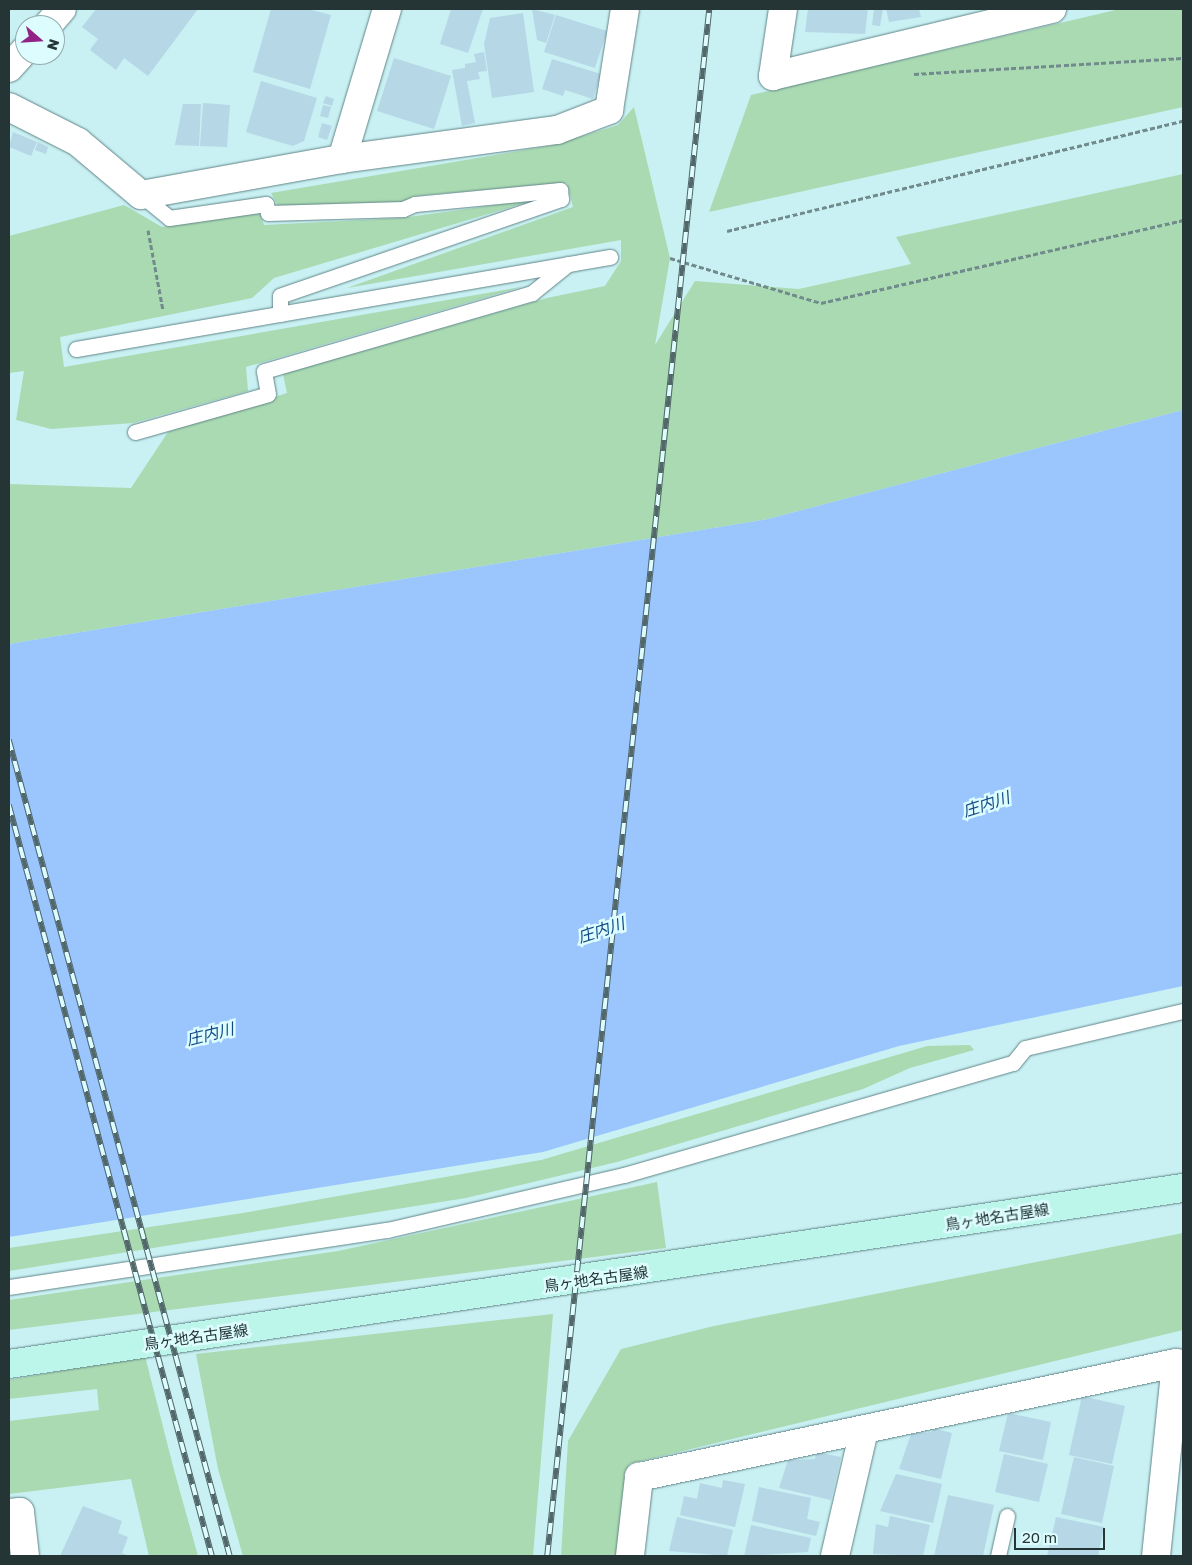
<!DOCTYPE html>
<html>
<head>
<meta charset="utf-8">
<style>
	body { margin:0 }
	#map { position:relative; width:1192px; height:1565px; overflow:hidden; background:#c9f0f3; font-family:"Golos Text","Noto Sans JP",sans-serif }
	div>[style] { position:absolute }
	.green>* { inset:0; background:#aadab1 }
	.water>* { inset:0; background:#9ac6fd }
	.building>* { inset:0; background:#b6d7e6 }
	.path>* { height:3px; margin-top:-1.5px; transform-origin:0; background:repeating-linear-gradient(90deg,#718b8d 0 5px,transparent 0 7.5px) }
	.roads { filter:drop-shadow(0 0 1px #608487) drop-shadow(0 0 1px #608487) }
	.service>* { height:15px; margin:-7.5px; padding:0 7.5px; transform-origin:7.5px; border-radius:7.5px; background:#fff }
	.minor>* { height:28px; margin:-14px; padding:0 14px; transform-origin:14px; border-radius:14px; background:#fff }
	.tertiary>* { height:28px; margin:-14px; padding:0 14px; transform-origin:14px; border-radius:14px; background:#fff }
	.secondary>* { height:28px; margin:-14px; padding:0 14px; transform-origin:14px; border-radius:14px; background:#bcf6eb }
	.rail>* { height:5.5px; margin-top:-2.75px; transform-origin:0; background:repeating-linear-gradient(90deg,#dcfcfe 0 11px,#516769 0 22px); box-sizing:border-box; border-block:1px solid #516769 }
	span { translate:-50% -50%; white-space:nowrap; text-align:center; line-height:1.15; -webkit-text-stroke:5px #dcfcfe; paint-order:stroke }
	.street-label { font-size:15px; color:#253536 }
	.water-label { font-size:16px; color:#104884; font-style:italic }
	.frame { position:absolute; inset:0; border:10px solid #253536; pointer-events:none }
	.north { position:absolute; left:15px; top:15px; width:50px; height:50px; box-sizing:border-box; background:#dcfcfe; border:1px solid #93acae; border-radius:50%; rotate:109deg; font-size:14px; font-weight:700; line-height:20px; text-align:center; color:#253536 }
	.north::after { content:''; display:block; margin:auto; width:18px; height:22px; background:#922486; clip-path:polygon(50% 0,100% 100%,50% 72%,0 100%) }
	.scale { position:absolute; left:1014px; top:1528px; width:91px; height:22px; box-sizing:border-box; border:2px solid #253536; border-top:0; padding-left:6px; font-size:15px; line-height:18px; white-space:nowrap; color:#253536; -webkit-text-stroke:4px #dcfcfe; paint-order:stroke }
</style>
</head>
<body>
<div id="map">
	<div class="green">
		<i style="clip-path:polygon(1120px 9px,1183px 9px,1183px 107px,709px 212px,751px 95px)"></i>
		<i style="clip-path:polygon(634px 107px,670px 258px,655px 345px,695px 281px,799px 289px,911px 264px,896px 237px,1183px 174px,1183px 410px,768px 519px,9px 644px,9px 484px,131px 488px,168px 432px,287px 393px,283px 374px,547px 298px,605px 286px,621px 261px,621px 240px,347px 288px,573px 207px,567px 183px,414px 196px,404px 202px,278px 206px,271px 193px,554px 145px,618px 125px)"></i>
		<i style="clip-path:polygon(538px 199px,274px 278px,252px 298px,60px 337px,64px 367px,521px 287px,246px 367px,248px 391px,133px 423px,51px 429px,16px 420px,24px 371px,9px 373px,9px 236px,124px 205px,162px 227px,260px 213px,264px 225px,401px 218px)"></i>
		<i style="clip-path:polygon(970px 1045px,974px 1050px,910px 1068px,863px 1089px,617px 1162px,466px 1198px,9px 1271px,9px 1248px,243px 1213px,541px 1160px,927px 1046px)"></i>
		<i style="clip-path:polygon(657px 1182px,666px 1248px,9px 1330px,9px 1300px,338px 1251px)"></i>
		<i style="clip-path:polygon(1183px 1233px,1183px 1330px,629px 1464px,617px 1556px,561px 1556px,568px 1441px,621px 1349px,714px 1326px)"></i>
		<i style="clip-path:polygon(553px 1314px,533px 1556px,243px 1556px,218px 1469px,196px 1354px)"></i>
		<i style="clip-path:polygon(145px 1356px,174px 1470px,198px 1556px,149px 1556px,131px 1479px,9px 1494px,9px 1421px,99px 1410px,97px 1389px,9px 1399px,9px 1380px)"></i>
	</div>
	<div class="water">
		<i style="clip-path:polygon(1183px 410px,1183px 986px,899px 1046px,543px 1152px,9px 1237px,9px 644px,768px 519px)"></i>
	</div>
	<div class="building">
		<i style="clip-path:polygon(96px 9px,198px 9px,148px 76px,124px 58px,116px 70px,90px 50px,98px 39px,82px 27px)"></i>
		<i style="clip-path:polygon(271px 9px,308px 9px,331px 15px,310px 89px,253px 72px)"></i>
		<i style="clip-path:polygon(451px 9px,483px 9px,468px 53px,440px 44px)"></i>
		<i style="clip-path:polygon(532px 9px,555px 15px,546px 43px,537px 40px)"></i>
		<i style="clip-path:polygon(808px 9px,868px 9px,865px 34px,805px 32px)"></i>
		<i style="clip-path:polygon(874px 9px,883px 9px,880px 26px,872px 25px)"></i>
		<i style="clip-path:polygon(886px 9px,919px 9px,921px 17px,889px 22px)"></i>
		<i style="clip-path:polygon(523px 13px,534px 92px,492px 98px,484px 44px,490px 18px)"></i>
		<i style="clip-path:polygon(556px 15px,607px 31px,595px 68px,544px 52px)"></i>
		<i style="clip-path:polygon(484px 52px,487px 71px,478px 72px,480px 79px,467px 81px,475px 123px,462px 126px,452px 70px,465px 68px,465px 64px,476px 62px,474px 54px)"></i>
		<i style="clip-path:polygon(394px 58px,451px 76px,434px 129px,377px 111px)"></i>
		<i style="clip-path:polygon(552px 59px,601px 74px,593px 99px,565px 90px,563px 96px,542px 89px)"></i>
		<i style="clip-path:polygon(261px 81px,317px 98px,304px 141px,293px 146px,246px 132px)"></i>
		<i style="clip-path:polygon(326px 96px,334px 99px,332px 106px,323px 103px)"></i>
		<i style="clip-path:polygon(203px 103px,230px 105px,227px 147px,200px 146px)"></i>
		<i style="clip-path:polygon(183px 104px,201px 104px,199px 146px,175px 145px)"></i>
		<i style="clip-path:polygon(323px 105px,331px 107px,328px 118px,320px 116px)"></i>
		<i style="clip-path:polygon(322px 123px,332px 126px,327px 140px,318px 137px)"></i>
		<i style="clip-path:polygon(13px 132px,37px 142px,31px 156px,9px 147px)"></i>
		<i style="clip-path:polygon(38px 142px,48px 147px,46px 154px,35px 150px)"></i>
		<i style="clip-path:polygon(1082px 1396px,1125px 1406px,1112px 1464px,1069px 1455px)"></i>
		<i style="clip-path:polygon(1008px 1413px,1051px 1422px,1043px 1460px,999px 1451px)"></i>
		<i style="clip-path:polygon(933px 1428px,952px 1433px,941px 1479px,899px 1469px,911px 1434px,932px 1432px)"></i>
		<i style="clip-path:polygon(816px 1452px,841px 1457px,831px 1500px,779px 1488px,788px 1460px,815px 1459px)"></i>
		<i style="clip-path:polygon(1004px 1454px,1048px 1464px,1039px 1502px,995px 1492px)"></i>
		<i style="clip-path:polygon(1074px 1457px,1114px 1466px,1102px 1523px,1061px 1514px)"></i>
		<i style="clip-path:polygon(896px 1474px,942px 1484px,933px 1523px,880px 1511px)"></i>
		<i style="clip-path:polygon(723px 1480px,745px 1484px,735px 1527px,680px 1515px,684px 1496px,697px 1499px,700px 1483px,722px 1488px)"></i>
		<i style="clip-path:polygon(759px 1487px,811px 1498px,807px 1519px,820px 1522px,816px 1536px,752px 1521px)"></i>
		<i style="clip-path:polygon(948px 1495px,994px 1505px,983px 1556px,934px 1556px)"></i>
		<i style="clip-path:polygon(83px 1506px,122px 1521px,118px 1533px,128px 1537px,122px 1553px,129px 1556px,60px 1556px)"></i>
		<i style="clip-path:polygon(890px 1516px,930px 1525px,923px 1556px,873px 1554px,876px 1524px,888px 1527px)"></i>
		<i style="clip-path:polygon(677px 1517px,733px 1530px,727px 1556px,669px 1551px)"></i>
		<i style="clip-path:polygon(1056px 1517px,1104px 1527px,1098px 1556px,1047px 1556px)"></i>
		<i style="clip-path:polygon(751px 1525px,811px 1538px,808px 1552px,744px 1556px)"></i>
	</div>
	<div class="path">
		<i style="left:914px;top:74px;width:269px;rotate:-3.4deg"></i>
		<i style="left:148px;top:230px;width:81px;rotate:79.4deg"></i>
		<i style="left:727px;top:231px;width:469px;rotate:-13.6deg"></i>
		<i style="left:670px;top:258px;width:158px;rotate:16.6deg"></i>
		<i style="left:821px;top:303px;width:371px;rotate:-12.9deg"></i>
	</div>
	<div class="roads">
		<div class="service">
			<i style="left:141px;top:195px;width:36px;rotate:39deg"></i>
			<i style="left:169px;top:218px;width:98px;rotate:-8.2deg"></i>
			<i style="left:266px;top:204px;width:9px;rotate:77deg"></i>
			<i style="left:268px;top:213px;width:135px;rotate:-1.7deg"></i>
			<i style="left:403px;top:209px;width:13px;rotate:-23deg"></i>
			<i style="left:415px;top:204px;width:146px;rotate:-5.5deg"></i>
			<i style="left:560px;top:190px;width:9px;rotate:84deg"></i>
			<i style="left:561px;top:199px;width:297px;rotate:161deg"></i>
			<i style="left:280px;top:296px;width:18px;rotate:90deg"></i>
			<i style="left:76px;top:349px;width:542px;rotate:-9.78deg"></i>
			<i style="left:135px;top:432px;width:138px;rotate:-15.9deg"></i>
			<i style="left:268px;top:394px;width:23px;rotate:-100deg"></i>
			<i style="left:264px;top:371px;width:279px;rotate:-16.2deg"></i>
			<i style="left:532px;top:293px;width:46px;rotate:-38.9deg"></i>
			<i style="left:9px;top:1287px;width:382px;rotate:-8.6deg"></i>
			<i style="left:387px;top:1230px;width:243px;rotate:-13.1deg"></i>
			<i style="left:624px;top:1175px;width:405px;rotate:-16.1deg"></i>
			<i style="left:1013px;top:1063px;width:19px;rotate:-51deg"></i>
			<i style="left:1025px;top:1048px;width:162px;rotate:-13.2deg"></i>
			<i style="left:998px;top:1556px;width:41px;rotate:-77.3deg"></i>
		</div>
		<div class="minor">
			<i style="left:783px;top:9px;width:68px;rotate:98.5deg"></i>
			<i style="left:773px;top:76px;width:287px;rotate:-13.5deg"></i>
			<i style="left:9px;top:107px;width:77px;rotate:26.9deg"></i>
			<i style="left:78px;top:142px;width:82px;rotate:40.1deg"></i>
			<i style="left:141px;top:195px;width:204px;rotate:-10.2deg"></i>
			<i style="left:342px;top:159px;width:157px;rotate:-73.3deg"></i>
			<i style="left:342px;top:159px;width:217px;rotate:-7.7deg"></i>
			<i style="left:557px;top:130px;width:56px;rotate:-21deg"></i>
			<i style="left:609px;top:110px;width:102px;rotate:-81deg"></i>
			<i style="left:9px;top:1513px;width:11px;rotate:-5deg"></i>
			<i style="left:20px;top:1512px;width:44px;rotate:83.5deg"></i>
			<i style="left:630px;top:1556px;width:80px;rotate:-83.5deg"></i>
			<i style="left:639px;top:1477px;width:549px;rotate:-11.99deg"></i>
			<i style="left:1176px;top:1363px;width:194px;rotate:95.9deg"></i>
			<i style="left:835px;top:1556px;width:129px;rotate:-77deg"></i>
		</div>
		<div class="tertiary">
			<i style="left:48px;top:25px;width:21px;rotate:-49deg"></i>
			<i style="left:9px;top:68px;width:24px;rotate:-48deg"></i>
		</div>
		<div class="secondary">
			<i style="left:9px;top:1364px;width:1187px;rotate:-8.53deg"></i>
		</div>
	</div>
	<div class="rail">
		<i style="left:9px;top:740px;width:845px;rotate:74.85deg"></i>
		<i style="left:9px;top:805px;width:778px;rotate:74.87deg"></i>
		<i style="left:547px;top:1556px;width:1555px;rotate:-84.02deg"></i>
	</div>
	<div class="street-label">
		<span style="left:997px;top:1217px;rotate:-9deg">鳥ヶ地名古屋線</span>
		<span style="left:596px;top:1279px;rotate:-8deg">鳥ヶ地名古屋線</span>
		<span style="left:196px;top:1337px;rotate:-8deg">鳥ヶ地名古屋線</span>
	</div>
	<div class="water-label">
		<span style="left:986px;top:804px;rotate:-18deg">庄内川</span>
		<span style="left:601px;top:930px;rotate:-18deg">庄内川</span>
		<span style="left:210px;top:1034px;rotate:-14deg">庄内川</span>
	</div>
	<div class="frame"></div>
	<div class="north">N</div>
	<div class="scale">20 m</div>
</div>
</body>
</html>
